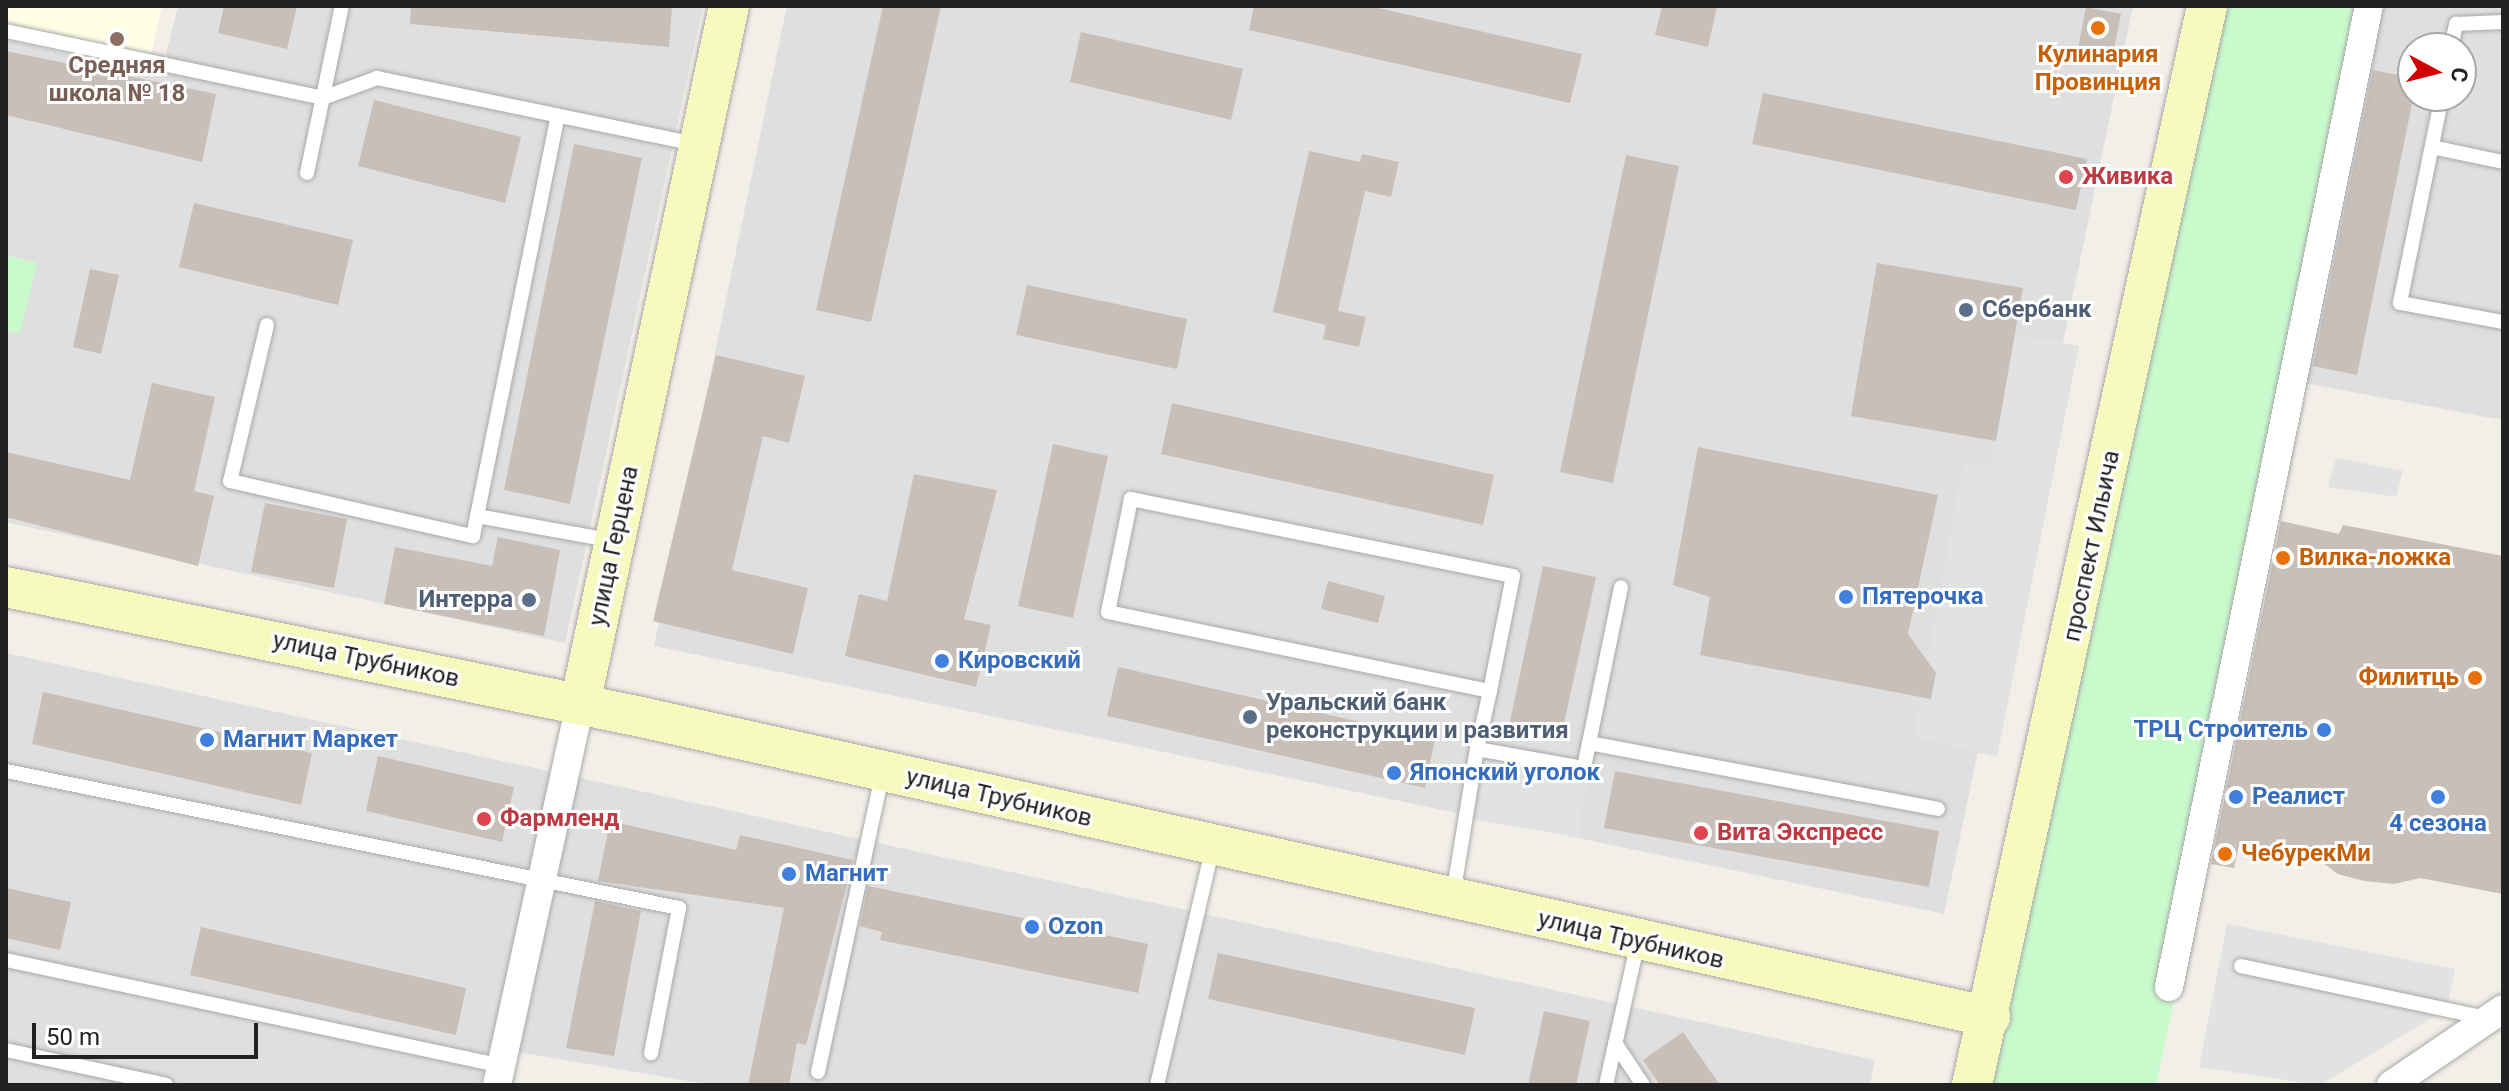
<!DOCTYPE html>
<html>
<head>
<meta charset="utf-8">
<style>
	body { margin:0 }
	#map { position:relative; width:2509px; height:1091px; overflow:hidden; background:#f2efe9; font-family:Roboto,sans-serif }
	div>[style] { position:absolute }
	.residential>* { inset:0; background:#e0dfdf }
	.education>* { inset:0; background:#ffffe5 }
	.park>* { inset:0; background:#c8facc }
	.parking>* { inset:0; background:#e2e2e2 }
	.building>* { inset:0; background:#c7bfb8 }
	.roads { filter:drop-shadow(0 0 2px #a9a9a9) drop-shadow(0 0 2px #a9a9a9) }
	.lane>* { height:14px; margin:-7px; padding:0 7px; transform-origin:7px; border-radius:7px; background:#fff }
	.street>* { height:28px; margin:-14px; padding:0 14px; transform-origin:14px; border-radius:14px; background:#fff }
	.secondary>* { height:40px; margin:-20px; padding:0 20px; transform-origin:20px; border-radius:20px; background:#f7fabf }
	.dots>* { width:22px; height:22px; translate:-50% -50%; box-sizing:border-box; border:4px solid #fff; border-radius:50% }
	span { translate:-50% -50%; white-space:nowrap; text-align:center; line-height:1.15; -webkit-text-stroke:6px #fff; paint-order:stroke }
	.food-label { font-size:24px; color:#c56008; font-weight:700 }
	.left { translate:0 -50%; text-align:left }
	.right { translate:-100% -50%; text-align:right }
	.education-label { font-size:24px; color:#785e54; font-weight:700 }
	.health-label { font-size:24px; color:#be3a42; font-weight:700 }
	.service-label { font-size:24px; color:#4e5e75; font-weight:700 }
	.street-label { font-size:24px; color:#222 }
	.shop-label { font-size:24px; color:#366cbe; font-weight:700 }
	.frame { position:absolute; inset:0; border:8px solid #222; pointer-events:none }
	.north { position:absolute; left:2397px; top:32px; width:80px; height:80px; box-sizing:border-box; background:#fff; border:2px solid #a7a7a7; border-radius:50%; rotate:97deg; font-size:22px; font-weight:700; line-height:32px; text-align:center; color:#222 }
	.north::after { content:''; display:block; margin:auto; width:28px; height:36px; background:#d40000; clip-path:polygon(50% 0,100% 100%,50% 72%,0 100%) }
	.scale { position:absolute; left:32px; top:1023px; width:226px; height:36px; box-sizing:border-box; border:4px solid #222; border-top:0; padding-left:10px; font-size:24px; line-height:28px; white-space:nowrap; color:#222; -webkit-text-stroke:6px #fff; paint-order:stroke }
</style>
</head>
<body>
<div id="map">
	<div class="residential">
		<i style="clip-path:polygon(178px 6px,703px 6px,565px 643px,6px 522px,6px 40px,161px 74px)"></i>
		<i style="clip-path:polygon(787px 6px,2133px 6px,1944px 914px,654px 646px)"></i>
		<i style="clip-path:polygon(evenodd,2369px 6px,2503px 6px,2503px 420px,2293px 381px,2369px 6px,2413px 48px,2461px 48px,2461px 96px,2413px 96px,2413px 48px)"></i>
		<i style="clip-path:polygon(6px 653px,1875px 1060px,1870px 1085px,711px 1085px,489px 1047px,480px 1085px,6px 1085px)"></i>
	</div>
	<div class="education">
		<i style="clip-path:polygon(6px 6px,162px 6px,151px 55px,6px 23px)"></i>
	</div>
	<div class="park">
		<i style="clip-path:polygon(2221px 6px,2372px 6px,2277px 520px,2156px 1085px,1990px 1085px)"></i>
		<i style="clip-path:polygon(6px 255px,37px 263px,20px 334px,6px 331px)"></i>
	</div>
	<div class="parking">
		<i style="clip-path:polygon(2014px 334px,2079px 346px,1997px 757px,1913px 737px,1963px 462px,1991px 464px)"></i>
		<i style="clip-path:polygon(2336px 458px,2403px 471px,2396px 497px,2328px 487px)"></i>
		<i style="clip-path:polygon(1480px 758px,1588px 776px,1578px 837px,1469px 819px)"></i>
		<i style="clip-path:polygon(2227px 924px,2455px 969px,2447px 1009px,2320px 1085px,2199px 1067px)"></i>
	</div>
	<div class="building">
		<i style="clip-path:polygon(224px 6px,297px 6px,287px 49px,218px 33px)"></i>
		<i style="clip-path:polygon(411px 6px,672px 6px,669px 47px,410px 24px)"></i>
		<i style="clip-path:polygon(883px 6px,941px 6px,871px 322px,816px 310px)"></i>
		<i style="clip-path:polygon(1254px 6px,1369px 6px,1582px 54px,1570px 103px,1249px 30px)"></i>
		<i style="clip-path:polygon(1662px 6px,1717px 6px,1708px 47px,1655px 35px)"></i>
		<i style="clip-path:polygon(2086px 7px,2121px 14px,2113px 54px,2078px 48px)"></i>
		<i style="clip-path:polygon(1081px 32px,1243px 69px,1231px 120px,1070px 82px)"></i>
		<i style="clip-path:polygon(6px 51px,216px 94px,202px 162px,6px 115px)"></i>
		<i style="clip-path:polygon(2373px 70px,2413px 78px,2413px 99px,2357px 375px,2313px 366px)"></i>
		<i style="clip-path:polygon(1763px 93px,2087px 159px,2076px 210px,1752px 144px)"></i>
		<i style="clip-path:polygon(374px 100px,521px 137px,505px 203px,358px 166px)"></i>
		<i style="clip-path:polygon(574px 144px,642px 158px,570px 504px,504px 490px)"></i>
		<i style="clip-path:polygon(1309px 151px,1360px 162px,1362px 154px,1399px 162px,1391px 197px,1365px 191px,1338px 311px,1366px 317px,1359px 347px,1323px 339px,1326px 325px,1273px 312px)"></i>
		<i style="clip-path:polygon(1626px 155px,1679px 166px,1613px 483px,1560px 472px)"></i>
		<i style="clip-path:polygon(194px 203px,353px 240px,338px 305px,179px 267px)"></i>
		<i style="clip-path:polygon(1877px 263px,2023px 288px,1996px 441px,1851px 416px)"></i>
		<i style="clip-path:polygon(90px 269px,119px 275px,101px 354px,73px 347px)"></i>
		<i style="clip-path:polygon(1027px 285px,1187px 319px,1177px 369px,1016px 335px)"></i>
		<i style="clip-path:polygon(716px 355px,805px 376px,789px 443px,763px 436px,732px 570px,808px 588px,793px 654px,653px 621px)"></i>
		<i style="clip-path:polygon(152px 383px,215px 397px,194px 491px,214px 496px,198px 566px,6px 517px,6px 452px,130px 480px)"></i>
		<i style="clip-path:polygon(1172px 403px,1494px 475px,1483px 525px,1161px 454px)"></i>
		<i style="clip-path:polygon(1053px 444px,1108px 456px,1073px 618px,1018px 606px)"></i>
		<i style="clip-path:polygon(1698px 447px,1938px 495px,1908px 634px,1936px 673px,1931px 699px,1700px 655px,1710px 597px,1673px 585px)"></i>
		<i style="clip-path:polygon(914px 474px,997px 490px,964px 619px,991px 625px,976px 687px,845px 656px,859px 594px,887px 601px)"></i>
		<i style="clip-path:polygon(265px 503px,347px 519px,334px 588px,251px 572px)"></i>
		<i style="clip-path:polygon(2281px 521px,2339px 534px,2343px 525px,2503px 556px,2503px 894px,2420px 878px,2394px 884px,2364px 881px,2338px 874px,2315px 857px,2240px 841px,2234px 868px,2211px 864px)"></i>
		<i style="clip-path:polygon(498px 537px,560px 550px,544px 636px,384px 604px,395px 547px,492px 566px)"></i>
		<i style="clip-path:polygon(1543px 566px,1596px 577px,1561px 737px,1509px 726px)"></i>
		<i style="clip-path:polygon(1328px 581px,1385px 596px,1378px 623px,1321px 609px)"></i>
		<i style="clip-path:polygon(1118px 667px,1435px 739px,1425px 788px,1107px 716px)"></i>
		<i style="clip-path:polygon(43px 692px,312px 753px,301px 805px,32px 744px)"></i>
		<i style="clip-path:polygon(378px 756px,514px 787px,502px 842px,366px 811px)"></i>
		<i style="clip-path:polygon(1615px 771px,1939px 831px,1929px 887px,1604px 828px)"></i>
		<i style="clip-path:polygon(610px 821px,736px 850px,740px 835px,853px 860px,806px 1045px,797px 1043px,789px 1085px,748px 1085px,784px 908px,598px 881px)"></i>
		<i style="clip-path:polygon(868px 886px,1148px 944px,1138px 993px,880px 940px,882px 932px,860px 926px)"></i>
		<i style="clip-path:polygon(6px 888px,71px 902px,60px 950px,6px 938px)"></i>
		<i style="clip-path:polygon(595px 901px,641px 911px,614px 1056px,566px 1048px)"></i>
		<i style="clip-path:polygon(201px 927px,466px 988px,456px 1035px,190px 975px)"></i>
		<i style="clip-path:polygon(1218px 953px,1475px 1008px,1465px 1055px,1208px 999px)"></i>
		<i style="clip-path:polygon(1544px 1011px,1590px 1021px,1576px 1085px,1528px 1085px)"></i>
		<i style="clip-path:polygon(1683px 1032px,1720px 1085px,1660px 1085px,1643px 1060px)"></i>
	</div>
	<div class="roads">
		<div class="lane">
			<i style="left:6px;top:31px;width:324px;rotate:11.9deg"></i>
			<i style="left:323px;top:98px;width:58px;rotate:-20.3deg"></i>
			<i style="left:377px;top:78px;width:326px;rotate:11.7deg"></i>
			<i style="left:2451px;top:48px;width:25px;rotate:-78deg"></i>
			<i style="left:2456px;top:24px;width:47px;rotate:-2.4deg"></i>
			<i style="left:2442px;top:96px;width:211px;rotate:101.5deg"></i>
			<i style="left:2400px;top:303px;width:105px;rotate:10.5deg"></i>
			<i style="left:2432px;top:147px;width:73px;rotate:11.9deg"></i>
			<i style="left:307px;top:173px;width:171px;rotate:-78.2deg"></i>
			<i style="left:267px;top:325px;width:160px;rotate:103.3deg"></i>
			<i style="left:230px;top:481px;width:249px;rotate:12.8deg"></i>
			<i style="left:473px;top:536px;width:429px;rotate:-78.6deg"></i>
			<i style="left:477px;top:516px;width:139px;rotate:10.3deg"></i>
			<i style="left:1589px;top:743px;width:159px;rotate:-78.4deg"></i>
			<i style="left:1477px;top:749px;width:59px;rotate:-77.4deg"></i>
			<i style="left:1490px;top:691px;width:117px;rotate:-78.7deg"></i>
			<i style="left:1513px;top:576px;width:390px;rotate:-168.6deg"></i>
			<i style="left:1131px;top:499px;width:115px;rotate:101.5deg"></i>
			<i style="left:1108px;top:612px;width:390px;rotate:11.7deg"></i>
			<i style="left:6px;top:771px;width:687px;rotate:11.51deg"></i>
			<i style="left:679px;top:908px;width:148px;rotate:100.9deg"></i>
			<i style="left:1453px;top:895px;width:148px;rotate:-80.7deg"></i>
			<i style="left:1477px;top:749px;width:109px;rotate:10.1deg"></i>
			<i style="left:1584px;top:768px;width:25px;rotate:-79deg"></i>
			<i style="left:1589px;top:743px;width:355px;rotate:10.7deg"></i>
			<i style="left:6px;top:960px;width:507px;rotate:12.06deg"></i>
			<i style="left:2241px;top:966px;width:250px;rotate:12deg"></i>
			<i style="left:1615px;top:1043px;width:50px;rotate:56.3deg"></i>
			<i style="left:6px;top:1050px;width:164px;rotate:12.3deg"></i>
			<i style="left:818px;top:1072px;width:304px;rotate:-77.8deg"></i>
			<i style="left:1157px;top:1085px;width:244px;rotate:-76.8deg"></i>
			<i style="left:1606px;top:1085px;width:147px;rotate:-77.4deg"></i>
		</div>
		<div class="street">
			<i style="left:2169px;top:987px;width:1001px;rotate:-78.48deg"></i>
			<i style="left:497px;top:1085px;width:390px;rotate:-77.7deg"></i>
			<i style="left:2391px;top:1085px;width:135px;rotate:-34.2deg"></i>
		</div>
		<div class="secondary">
			<i style="left:6px;top:587px;width:648px;rotate:11.57deg"></i>
			<i style="left:641px;top:717px;width:1382px;rotate:12.54deg"></i>
			<i style="left:580px;top:704px;width:714px;rotate:-77.95deg"></i>
			<i style="left:1972px;top:1085px;width:1104px;rotate:-77.71deg"></i>
		</div>
	</div>
	<div class="dots">
		<i style="left:2098px;top:28px;background:#e8710a"></i>
		<i style="left:117px;top:39px;background:#8d6e63"></i>
		<i style="left:2066px;top:177px;background:#e0444e"></i>
		<i style="left:1966px;top:310px;background:#5c6f8a"></i>
		<i style="left:2283px;top:558px;background:#e8710a"></i>
		<i style="left:1846px;top:597px;background:#3f7fe0"></i>
		<i style="left:529px;top:600px;background:#5c6f8a"></i>
		<i style="left:942px;top:661px;background:#3f7fe0"></i>
		<i style="left:2475px;top:678px;background:#e8710a"></i>
		<i style="left:1250px;top:717px;background:#5c6f8a"></i>
		<i style="left:2324px;top:730px;background:#3f7fe0"></i>
		<i style="left:207px;top:740px;background:#3f7fe0"></i>
		<i style="left:1394px;top:773px;background:#3f7fe0"></i>
		<i style="left:2236px;top:797px;background:#3f7fe0"></i>
		<i style="left:2438px;top:797px;background:#3f7fe0"></i>
		<i style="left:484px;top:819px;background:#e0444e"></i>
		<i style="left:1701px;top:833px;background:#e0444e"></i>
		<i style="left:2225px;top:854px;background:#e8710a"></i>
		<i style="left:789px;top:874px;background:#3f7fe0"></i>
		<i style="left:1032px;top:927px;background:#3f7fe0"></i>
	</div>
	<div class="food-label">
		<span style="left:2098px;top:69px">Кулинария<br>Провинция</span>
		<span class="left" style="left:2299px;top:558px">Вилка-ложка</span>
		<span class="right" style="left:2459px;top:678px">Филитць</span>
		<span class="left" style="left:2241px;top:854px">ЧебурекМи</span>
	</div>
	<div class="education-label">
		<span style="left:117px;top:80px">Средняя<br>школа № 18</span>
	</div>
	<div class="health-label">
		<span class="left" style="left:2082px;top:177px">Живика</span>
		<span class="left" style="left:500px;top:819px">Фармленд</span>
		<span class="left" style="left:1717px;top:833px">Вита Экспресс</span>
	</div>
	<div class="service-label">
		<span class="left" style="left:1982px;top:310px">Сбербанк</span>
		<span class="right" style="left:513px;top:600px">Интерра</span>
		<span class="left" style="left:1266px;top:717px">Уральский банк<br>реконструкции и развития</span>
	</div>
	<div class="street-label">
		<span style="left:614px;top:546px;rotate:-78deg">улица Герцена</span>
		<span style="left:2092px;top:546px;rotate:-78deg">проспект Ильича</span>
		<span style="left:366px;top:660px;rotate:12deg">улица Трубников</span>
		<span style="left:999px;top:798px;rotate:13deg">улица Трубников</span>
		<span style="left:1631px;top:940px;rotate:13deg">улица Трубников</span>
	</div>
	<div class="shop-label">
		<span class="left" style="left:1862px;top:597px">Пятерочка</span>
		<span class="left" style="left:958px;top:661px">Кировский</span>
		<span class="right" style="left:2308px;top:730px">ТРЦ Строитель</span>
		<span class="left" style="left:223px;top:740px">Магнит Маркет</span>
		<span class="left" style="left:1410px;top:773px">Японский уголок</span>
		<span class="left" style="left:2252px;top:797px">Реалист</span>
		<span style="left:2438px;top:824px">4 сезона</span>
		<span class="left" style="left:805px;top:874px">Магнит</span>
		<span class="left" style="left:1048px;top:927px">Ozon</span>
	</div>
	<div class="frame"></div>
	<div class="north">С</div>
	<div class="scale">50 m</div>
</div>
</body>
</html>
